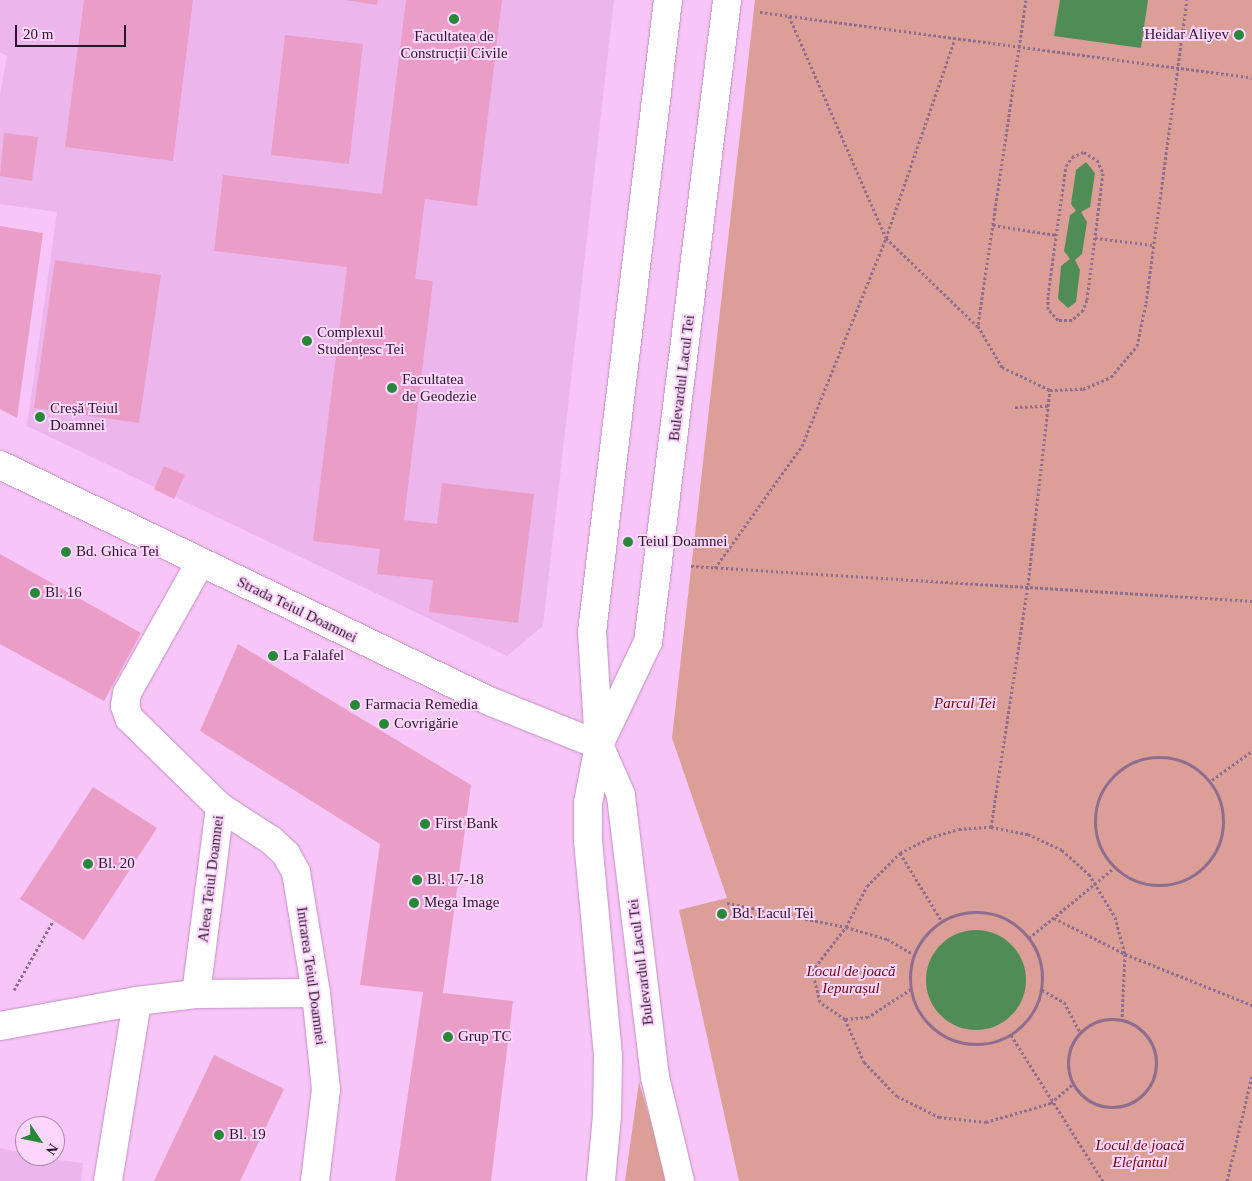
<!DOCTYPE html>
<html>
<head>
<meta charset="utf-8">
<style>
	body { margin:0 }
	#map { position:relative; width:1252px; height:1181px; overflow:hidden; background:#f7c5f7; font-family:Georgia,serif }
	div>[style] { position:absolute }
	.built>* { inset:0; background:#ecb6ec }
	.green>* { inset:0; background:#dc9f98 }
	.water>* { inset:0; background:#508d56 }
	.round { border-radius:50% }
	.building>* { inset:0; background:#ea9ec7 }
	.path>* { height:3px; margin-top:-1.5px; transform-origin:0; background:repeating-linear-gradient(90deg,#8f6d8f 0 2.5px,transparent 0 5px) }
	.path>.ring { margin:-1.5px; padding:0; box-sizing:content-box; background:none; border:3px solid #8f6d8f; border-radius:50% }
	.roads { filter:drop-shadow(0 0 1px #c191c1) drop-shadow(0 0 1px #c191c1) }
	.minor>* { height:28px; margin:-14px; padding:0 14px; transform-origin:14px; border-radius:14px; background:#fff }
	.tertiary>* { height:28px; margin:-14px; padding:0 14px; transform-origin:14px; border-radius:14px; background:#fff }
	.secondary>* { height:28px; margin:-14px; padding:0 14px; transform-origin:14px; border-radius:14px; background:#fff }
	.dots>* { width:14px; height:14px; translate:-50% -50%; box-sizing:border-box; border:2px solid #ffd6fe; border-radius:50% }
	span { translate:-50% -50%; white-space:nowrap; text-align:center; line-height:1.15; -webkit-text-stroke:4px #ffd6fe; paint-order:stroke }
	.poi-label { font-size:15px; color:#291729 }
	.right { translate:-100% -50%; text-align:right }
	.left { translate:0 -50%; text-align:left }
	.street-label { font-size:15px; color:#291729 }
	.park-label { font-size:15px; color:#6e070c; font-style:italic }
	.north { position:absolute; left:15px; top:1116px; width:50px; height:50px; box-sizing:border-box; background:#ffd6fe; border:1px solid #a98aa9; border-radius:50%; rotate:124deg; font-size:14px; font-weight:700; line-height:20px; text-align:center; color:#291729 }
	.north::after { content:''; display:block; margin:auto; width:18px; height:22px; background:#28883a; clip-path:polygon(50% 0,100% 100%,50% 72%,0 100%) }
	.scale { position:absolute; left:15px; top:25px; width:111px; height:22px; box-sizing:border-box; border:2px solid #291729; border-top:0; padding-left:6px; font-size:15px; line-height:18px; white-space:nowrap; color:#291729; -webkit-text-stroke:4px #ffd6fe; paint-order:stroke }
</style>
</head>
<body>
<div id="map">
	<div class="built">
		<i style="clip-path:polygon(0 0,614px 0,543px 626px,507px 656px,27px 426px,57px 212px,0 204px,0 95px,7px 56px,0 52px)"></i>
		<i style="clip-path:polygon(0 1148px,25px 1153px,25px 1156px,83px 1163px,81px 1181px,0 1181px)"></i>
	</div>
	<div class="green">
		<i style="clip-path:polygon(755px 0,1252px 0,1252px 1181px,739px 1181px,679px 910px,727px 898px,672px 738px)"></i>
		<i style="clip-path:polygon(639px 1082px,668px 1181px,625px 1181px)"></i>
	</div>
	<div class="water">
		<i style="clip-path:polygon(1060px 0,1148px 0,1141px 48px,1054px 36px)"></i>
		<i style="clip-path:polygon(1086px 162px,1095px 173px,1090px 207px,1081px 212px,1087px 222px,1082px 254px,1075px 260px,1080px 270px,1076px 302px,1068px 308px,1058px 299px,1061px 266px,1070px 259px,1064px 251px,1070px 215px,1076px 211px,1071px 204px,1076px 170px)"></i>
		<i class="round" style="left:926px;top:930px;width:100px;height:100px"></i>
	</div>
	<div class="building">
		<i style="clip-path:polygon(84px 0,193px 0,173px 161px,65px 147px)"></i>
		<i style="clip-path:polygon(345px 0,378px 0,377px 5px)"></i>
		<i style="clip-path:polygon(406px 0,502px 0,477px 206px,425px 199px,415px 279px,433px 281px,404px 520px,437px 524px,442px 483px,534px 494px,518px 623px,429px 612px,433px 580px,377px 574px,380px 549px,313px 541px,347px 267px,214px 251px,223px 175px,382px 194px)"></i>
		<i style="clip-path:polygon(285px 35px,363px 44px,349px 164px,271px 155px)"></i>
		<i style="clip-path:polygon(4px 133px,38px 137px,32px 181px,0 176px)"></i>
		<i style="clip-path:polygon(0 226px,43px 233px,17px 418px,0 409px)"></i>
		<i style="clip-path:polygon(55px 260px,161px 275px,139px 423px,34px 408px)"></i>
		<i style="clip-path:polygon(164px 466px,185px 475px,174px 499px,154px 489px)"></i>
		<i style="clip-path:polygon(0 554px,141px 633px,104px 701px,0 644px)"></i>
		<i style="clip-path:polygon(238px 644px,471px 785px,443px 993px,513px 1001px,491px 1181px,395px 1181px,423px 992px,360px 985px,380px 844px,200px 731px)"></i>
		<i style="clip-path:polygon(93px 787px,157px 828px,84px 940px,20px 899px)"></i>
		<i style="clip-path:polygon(214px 1055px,284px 1089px,240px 1181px,154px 1181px)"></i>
	</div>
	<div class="path">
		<i style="left:1026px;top:0;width:330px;rotate:98.4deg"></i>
		<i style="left:978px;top:326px;width:48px;rotate:59.7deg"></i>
		<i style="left:1002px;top:367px;width:53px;rotate:25.6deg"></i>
		<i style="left:1050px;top:390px;width:33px;rotate:-2deg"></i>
		<i style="left:1083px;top:389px;width:30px;rotate:-23deg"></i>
		<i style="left:1111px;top:377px;width:40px;rotate:-50deg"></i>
		<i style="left:1137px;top:346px;width:44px;rotate:-78.2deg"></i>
		<i style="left:1146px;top:303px;width:306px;rotate:-82.3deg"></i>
		<i style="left:760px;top:12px;width:496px;rotate:7.6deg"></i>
		<i style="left:789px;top:16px;width:242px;rotate:66.4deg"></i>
		<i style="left:886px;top:238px;width:127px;rotate:44deg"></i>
		<i style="left:1084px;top:152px;width:15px;rotate:32deg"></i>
		<i style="left:1097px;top:160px;width:14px;rotate:65deg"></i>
		<i style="left:1103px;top:173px;width:128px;rotate:97.2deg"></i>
		<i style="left:1087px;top:300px;width:11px;rotate:112deg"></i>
		<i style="left:1083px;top:310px;width:15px;rotate:138deg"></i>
		<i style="left:1072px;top:320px;width:14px;rotate:180deg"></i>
		<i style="left:1058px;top:320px;width:15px;rotate:-132deg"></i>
		<i style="left:1048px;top:309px;width:14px;rotate:-90deg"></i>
		<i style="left:1048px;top:295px;width:130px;rotate:-82.1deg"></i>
		<i style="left:1066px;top:166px;width:11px;rotate:-56deg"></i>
		<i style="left:1072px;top:157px;width:13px;rotate:-23deg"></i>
		<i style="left:993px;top:225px;width:64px;rotate:9deg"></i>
		<i style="left:1095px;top:238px;width:59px;rotate:6.8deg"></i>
		<i style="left:1015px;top:407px;width:34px;rotate:-2deg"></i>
		<i style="left:691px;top:566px;width:562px;rotate:3.57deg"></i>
		<i style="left:715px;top:568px;width:150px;rotate:-54.5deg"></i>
		<i style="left:802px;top:446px;width:224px;rotate:-68deg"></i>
		<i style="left:886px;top:238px;width:211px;rotate:-70.9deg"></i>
		<i class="ring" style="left:1095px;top:757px;width:125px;height:125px"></i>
		<i style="left:1212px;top:780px;width:49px;rotate:-35.9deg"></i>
		<i style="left:991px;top:827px;width:245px;rotate:-81.3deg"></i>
		<i style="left:1028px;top:585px;width:196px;rotate:-83.6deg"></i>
		<i style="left:900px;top:853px;width:79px;rotate:58.5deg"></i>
		<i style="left:727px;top:903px;width:121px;rotate:11.4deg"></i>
		<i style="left:846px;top:927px;width:43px;rotate:16.3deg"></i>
		<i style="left:887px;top:939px;width:30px;rotate:30deg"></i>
		<i class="ring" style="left:910px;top:912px;width:129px;height:129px"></i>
		<i style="left:1054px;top:918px;width:80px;rotate:26.9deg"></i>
		<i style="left:1125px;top:954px;width:137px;rotate:21.9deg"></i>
		<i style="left:1029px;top:938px;width:112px;rotate:-39.5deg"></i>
		<i style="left:911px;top:989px;width:51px;rotate:146.9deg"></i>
		<i style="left:868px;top:1017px;width:23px;rotate:175deg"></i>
		<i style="left:845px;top:1019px;width:30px;rotate:-146deg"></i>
		<i style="left:820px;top:1002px;width:32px;rotate:-104deg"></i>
		<i style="left:812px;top:971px;width:56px;rotate:-52.3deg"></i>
		<i style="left:846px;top:927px;width:46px;rotate:-62.9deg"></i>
		<i style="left:867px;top:886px;width:47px;rotate:-45deg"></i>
		<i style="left:900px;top:853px;width:33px;rotate:-27deg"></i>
		<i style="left:929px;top:838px;width:31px;rotate:-17deg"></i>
		<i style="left:959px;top:829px;width:32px;rotate:-4deg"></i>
		<i style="left:991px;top:827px;width:38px;rotate:11deg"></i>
		<i style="left:1028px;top:834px;width:38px;rotate:25deg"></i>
		<i style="left:1062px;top:850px;width:36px;rotate:42deg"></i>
		<i style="left:1089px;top:874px;width:50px;rotate:58.8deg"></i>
		<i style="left:1115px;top:917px;width:38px;rotate:75deg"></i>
		<i style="left:1125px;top:954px;width:65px;rotate:92.6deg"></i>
		<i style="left:14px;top:990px;width:79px;rotate:-60.5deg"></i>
		<i style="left:1042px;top:990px;width:25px;rotate:29deg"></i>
		<i style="left:1064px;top:1002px;width:34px;rotate:62deg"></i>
		<i class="ring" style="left:1068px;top:1019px;width:85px;height:85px"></i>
		<i style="left:845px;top:1019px;width:47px;rotate:66.2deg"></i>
		<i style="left:864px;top:1062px;width:47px;rotate:45.9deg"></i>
		<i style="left:897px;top:1096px;width:47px;rotate:26.6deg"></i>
		<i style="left:939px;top:1117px;width:47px;rotate:6.1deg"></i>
		<i style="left:986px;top:1122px;width:68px;rotate:-16.3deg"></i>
		<i style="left:1051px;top:1103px;width:28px;rotate:-41deg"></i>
		<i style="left:1011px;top:1035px;width:173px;rotate:57.8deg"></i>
		<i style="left:1227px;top:1181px;width:108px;rotate:-76.6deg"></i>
	</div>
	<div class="roads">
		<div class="minor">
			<i style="left:220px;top:807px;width:61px;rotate:32.9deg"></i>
			<i style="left:271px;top:840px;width:21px;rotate:43deg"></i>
			<i style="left:286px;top:854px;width:21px;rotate:61deg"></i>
			<i style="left:296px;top:872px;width:123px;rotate:80.6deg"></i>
			<i style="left:316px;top:993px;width:97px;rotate:84.1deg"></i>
			<i style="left:326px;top:1089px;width:93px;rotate:96.8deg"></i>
			<i style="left:196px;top:994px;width:189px;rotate:-82.7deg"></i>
			<i style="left:220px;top:807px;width:127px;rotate:-135.6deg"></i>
			<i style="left:129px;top:718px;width:13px;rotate:-108deg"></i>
			<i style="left:125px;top:706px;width:13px;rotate:-81deg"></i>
			<i style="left:127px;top:693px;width:149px;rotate:-60.7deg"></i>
			<i style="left:0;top:1026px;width:139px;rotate:-10.3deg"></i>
			<i style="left:137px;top:1001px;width:59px;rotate:-6.8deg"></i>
			<i style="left:196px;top:994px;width:120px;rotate:-0.5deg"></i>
			<i style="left:108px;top:1181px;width:182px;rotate:-80.8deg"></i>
		</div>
		<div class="tertiary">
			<i style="left:0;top:465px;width:543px;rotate:25.76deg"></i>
			<i style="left:489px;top:701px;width:118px;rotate:21.8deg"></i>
		</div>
		<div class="secondary">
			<i style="left:601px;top:1181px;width:66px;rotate:-84.8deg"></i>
			<i style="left:607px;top:1115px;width:59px;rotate:-89deg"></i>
			<i style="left:608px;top:1056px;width:216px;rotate:-95.3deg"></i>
			<i style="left:588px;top:841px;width:38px;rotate:-90deg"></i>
			<i style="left:588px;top:803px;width:59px;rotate:-79.3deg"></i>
			<i style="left:599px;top:745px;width:113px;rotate:-93.5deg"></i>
			<i style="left:592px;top:632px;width:637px;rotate:-83.14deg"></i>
			<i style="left:680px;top:1181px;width:107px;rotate:-103.5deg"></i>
			<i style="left:655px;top:1077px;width:284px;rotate:-96.9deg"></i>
			<i style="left:621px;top:795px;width:55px;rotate:-113.7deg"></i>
			<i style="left:599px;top:745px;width:114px;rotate:-64.6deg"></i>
			<i style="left:648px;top:642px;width:647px;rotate:-82.98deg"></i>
		</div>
	</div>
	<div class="dots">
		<i style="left:454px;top:19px;background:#28883a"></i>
		<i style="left:1239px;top:35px;background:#28883a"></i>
		<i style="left:307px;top:341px;background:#28883a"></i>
		<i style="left:392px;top:388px;background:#28883a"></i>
		<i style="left:40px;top:417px;background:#28883a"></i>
		<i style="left:628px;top:542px;background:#28883a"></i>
		<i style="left:66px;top:552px;background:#28883a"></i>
		<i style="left:35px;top:593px;background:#28883a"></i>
		<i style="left:273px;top:656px;background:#28883a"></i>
		<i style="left:355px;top:705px;background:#28883a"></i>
		<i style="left:384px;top:724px;background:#28883a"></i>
		<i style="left:425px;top:824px;background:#28883a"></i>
		<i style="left:88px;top:864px;background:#28883a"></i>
		<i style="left:417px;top:880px;background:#28883a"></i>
		<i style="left:414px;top:903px;background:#28883a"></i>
		<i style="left:722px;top:914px;background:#28883a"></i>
		<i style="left:448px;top:1037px;background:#28883a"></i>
		<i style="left:219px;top:1135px;background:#28883a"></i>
	</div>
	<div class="poi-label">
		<span class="right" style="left:1229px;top:35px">Heidar Aliyev</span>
		<span style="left:454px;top:45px">Facultatea de<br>Construcții Civile</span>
		<span class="left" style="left:317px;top:341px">Complexul<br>Studențesc Tei</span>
		<span class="left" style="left:402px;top:388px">Facultatea<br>de Geodezie</span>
		<span class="left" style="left:50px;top:417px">Creșă Teiul<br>Doamnei</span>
		<span class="left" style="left:638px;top:542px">Teiul Doamnei</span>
		<span class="left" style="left:76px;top:552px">Bd. Ghica Tei</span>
		<span class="left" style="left:45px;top:593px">Bl. 16</span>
		<span class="left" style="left:283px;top:656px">La Falafel</span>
		<span class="left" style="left:365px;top:705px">Farmacia Remedia</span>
		<span class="left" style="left:394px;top:724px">Covrigărie</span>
		<span class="left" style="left:435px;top:824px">First Bank</span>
		<span class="left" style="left:98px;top:864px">Bl. 20</span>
		<span class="left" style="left:427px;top:880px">Bl. 17-18</span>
		<span class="left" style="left:424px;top:903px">Mega Image</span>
		<span class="left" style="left:732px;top:914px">Bd. Lacul Tei</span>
		<span class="left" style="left:458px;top:1037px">Grup TC</span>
		<span class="left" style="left:229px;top:1135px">Bl. 19</span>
	</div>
	<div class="street-label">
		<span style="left:682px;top:378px;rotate:-83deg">Bulevardul Lacul Tei</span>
		<span style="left:297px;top:610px;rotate:26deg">Strada Teiul Doamnei</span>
		<span style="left:211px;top:879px;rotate:-83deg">Aleea Teiul Doamnei</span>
		<span style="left:641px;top:962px;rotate:-97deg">Bulevardul Lacul Tei</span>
		<span style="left:311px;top:976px;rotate:82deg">Intrarea Teiul Doamnei</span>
	</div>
	<div class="park-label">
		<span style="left:965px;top:704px">Parcul Tei</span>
		<span style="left:851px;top:980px">Locul de joacă<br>Iepurașul</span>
		<span style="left:1140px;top:1154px">Locul de joacă<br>Elefantul</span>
	</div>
	<div class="north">N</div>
	<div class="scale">20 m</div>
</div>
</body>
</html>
